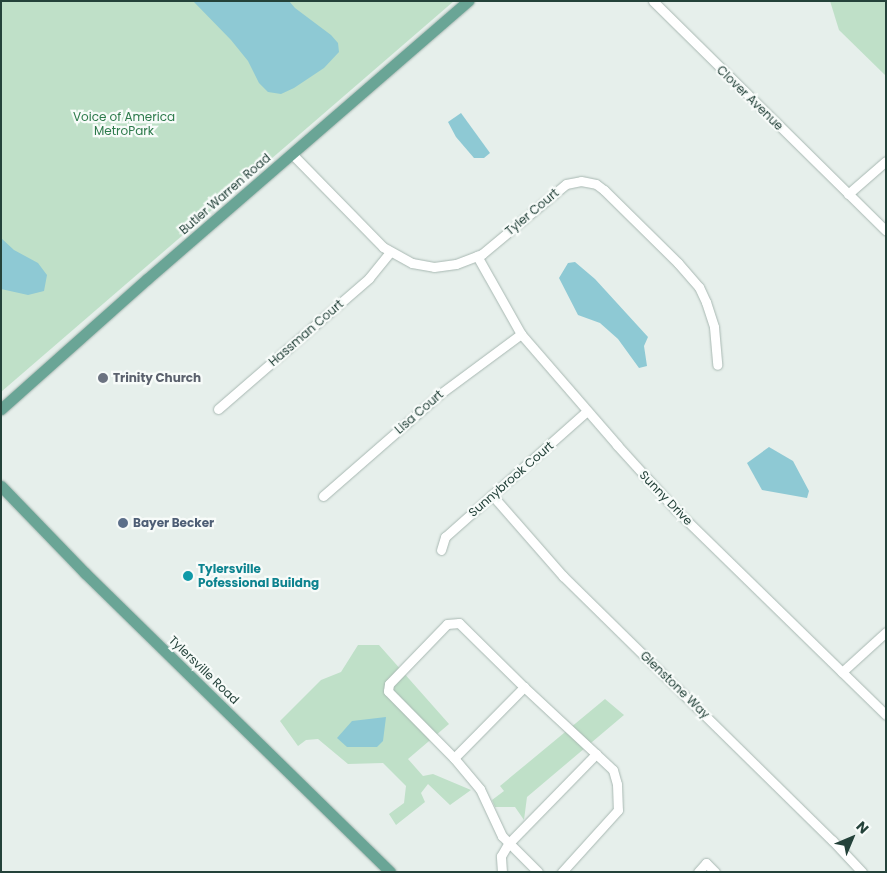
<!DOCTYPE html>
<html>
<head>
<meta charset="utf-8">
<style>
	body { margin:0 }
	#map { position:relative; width:887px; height:873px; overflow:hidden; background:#e6efeb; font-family:Poppins,sans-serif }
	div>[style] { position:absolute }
	.green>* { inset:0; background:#bfe0c8 }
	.water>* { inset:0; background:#8ec9d4 }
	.roads { filter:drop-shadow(0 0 1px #a8b8b2) drop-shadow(0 0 1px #a8b8b2) }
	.minor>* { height:9px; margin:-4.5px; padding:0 4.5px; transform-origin:4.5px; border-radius:4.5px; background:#fff }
	.major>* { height:11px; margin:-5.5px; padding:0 5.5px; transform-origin:5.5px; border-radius:5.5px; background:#6aa596 }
	.dots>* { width:14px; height:14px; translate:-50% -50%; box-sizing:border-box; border:2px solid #f7fbf9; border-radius:50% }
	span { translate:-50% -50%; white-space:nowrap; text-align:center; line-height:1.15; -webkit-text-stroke:4.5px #f7fbf9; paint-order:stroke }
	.street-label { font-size:12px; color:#24423a }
	.park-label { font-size:12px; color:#2d7a4b }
	.worship-label { font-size:12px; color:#5b616d; font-weight:700 }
	.left { translate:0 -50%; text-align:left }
	.service-label { font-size:12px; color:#4e5e75; font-weight:700 }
	.culture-label { font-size:12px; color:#0d838f; font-weight:700 }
	.frame { position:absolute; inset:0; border:2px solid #24423a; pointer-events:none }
	.north { position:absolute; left:827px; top:813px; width:50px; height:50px; -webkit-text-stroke:4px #f7fbf9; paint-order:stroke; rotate:45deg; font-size:14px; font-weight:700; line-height:20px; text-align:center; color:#24423a }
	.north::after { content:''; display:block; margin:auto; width:18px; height:22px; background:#24423a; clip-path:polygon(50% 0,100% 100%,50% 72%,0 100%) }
</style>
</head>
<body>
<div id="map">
	<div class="green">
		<i style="clip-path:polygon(1px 1px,454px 1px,1px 392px)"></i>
		<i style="clip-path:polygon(830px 1px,886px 1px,886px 76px,839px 30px)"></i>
		<i style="clip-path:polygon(358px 645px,379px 645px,449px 724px,408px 759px,423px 776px,433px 774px,471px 790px,450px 805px,428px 784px,421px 793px,425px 802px,396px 825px,389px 814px,404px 803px,406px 786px,383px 763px,348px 764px,318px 739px,306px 740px,298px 746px,280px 721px,321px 680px,341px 672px)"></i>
		<i style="clip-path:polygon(605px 699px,624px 715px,527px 797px,524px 820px,515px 807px,495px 807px,492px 800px,504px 791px,500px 786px)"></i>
	</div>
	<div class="water">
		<i style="clip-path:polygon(193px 1px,289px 1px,295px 8px,331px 35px,338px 43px,339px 52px,324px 68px,294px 88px,281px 94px,268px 92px,259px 83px,248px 61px,231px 40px)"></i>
		<i style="clip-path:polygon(461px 113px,490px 153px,484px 158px,474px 158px,456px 137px,448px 122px)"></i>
		<i style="clip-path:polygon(1px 238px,14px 250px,38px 263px,47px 275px,44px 291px,28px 295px,1px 289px)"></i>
		<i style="clip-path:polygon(575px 262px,595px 279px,648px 337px,644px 346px,647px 366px,639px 368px,618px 339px,600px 323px,578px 315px,559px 278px,568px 263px)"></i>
		<i style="clip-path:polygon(769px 447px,793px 461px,809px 491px,807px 498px,762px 490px,747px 463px)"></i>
		<i style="clip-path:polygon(386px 717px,383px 741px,377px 747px,347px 747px,337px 738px,352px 721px)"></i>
	</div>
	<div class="roads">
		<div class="minor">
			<i style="left:653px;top:1px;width:327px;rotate:44.6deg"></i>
			<i style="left:292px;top:154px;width:130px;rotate:45.6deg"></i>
			<i style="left:383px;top:247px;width:33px;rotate:29deg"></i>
			<i style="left:412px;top:263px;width:22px;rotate:10deg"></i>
			<i style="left:434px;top:267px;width:22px;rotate:-8deg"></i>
			<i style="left:456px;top:264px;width:28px;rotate:-21deg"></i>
			<i style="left:482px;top:254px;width:109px;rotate:-39.8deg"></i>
			<i style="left:566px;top:184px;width:15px;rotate:-11deg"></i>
			<i style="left:581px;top:181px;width:15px;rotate:11deg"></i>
			<i style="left:596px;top:184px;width:10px;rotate:37deg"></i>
			<i style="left:604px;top:190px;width:104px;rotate:44.6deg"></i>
			<i style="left:678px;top:263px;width:32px;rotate:49deg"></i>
			<i style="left:699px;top:287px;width:17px;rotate:65deg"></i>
			<i style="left:706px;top:302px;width:26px;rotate:72deg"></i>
			<i style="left:714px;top:327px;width:38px;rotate:85deg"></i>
			<i style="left:848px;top:194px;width:50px;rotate:-41deg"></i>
			<i style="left:477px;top:256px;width:90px;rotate:60.6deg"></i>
			<i style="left:521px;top:334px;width:147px;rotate:49.1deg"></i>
			<i style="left:617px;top:445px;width:88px;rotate:47.8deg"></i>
			<i style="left:676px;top:510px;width:293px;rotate:44.3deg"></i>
			<i style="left:218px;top:409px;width:200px;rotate:-40.9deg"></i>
			<i style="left:369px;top:278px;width:33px;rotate:-51deg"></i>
			<i style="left:492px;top:495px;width:108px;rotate:48.8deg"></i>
			<i style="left:563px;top:576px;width:377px;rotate:44.5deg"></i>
			<i style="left:832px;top:840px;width:44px;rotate:46.8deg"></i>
			<i style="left:323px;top:496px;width:155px;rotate:-41.1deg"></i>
			<i style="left:440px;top:394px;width:101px;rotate:-36.5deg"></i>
			<i style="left:441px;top:550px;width:14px;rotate:-73deg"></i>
			<i style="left:445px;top:537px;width:190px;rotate:-41.6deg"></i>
			<i style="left:842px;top:672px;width:59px;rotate:-42.3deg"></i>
			<i style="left:454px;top:758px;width:94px;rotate:-134.6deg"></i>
			<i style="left:388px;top:691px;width:7px;rotate:-82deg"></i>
			<i style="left:389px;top:684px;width:83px;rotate:-46deg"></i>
			<i style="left:447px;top:624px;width:12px;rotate:-5deg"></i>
			<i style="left:459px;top:623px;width:91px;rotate:44.6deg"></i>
			<i style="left:502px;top:872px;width:16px;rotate:-94deg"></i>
			<i style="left:501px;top:856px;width:14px;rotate:-60deg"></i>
			<i style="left:508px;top:844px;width:126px;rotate:-45.6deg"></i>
			<i style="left:596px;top:754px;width:23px;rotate:43deg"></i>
			<i style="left:613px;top:770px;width:15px;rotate:74deg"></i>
			<i style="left:617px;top:784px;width:26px;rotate:88deg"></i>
			<i style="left:618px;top:810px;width:84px;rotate:132.1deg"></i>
			<i style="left:538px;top:872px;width:51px;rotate:-135deg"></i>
			<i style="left:502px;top:836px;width:52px;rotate:-115.1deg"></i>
			<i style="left:480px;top:789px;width:40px;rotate:-130deg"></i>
			<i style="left:454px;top:758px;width:100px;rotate:-45.4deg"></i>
			<i style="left:524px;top:687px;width:98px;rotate:42.9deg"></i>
			<i style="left:698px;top:872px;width:12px;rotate:-48deg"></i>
			<i style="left:706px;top:863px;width:13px;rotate:45deg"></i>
		</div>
		<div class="major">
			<i style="left:1px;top:409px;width:195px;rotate:-41.7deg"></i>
			<i style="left:147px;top:279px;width:425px;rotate:-40.9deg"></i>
			<i style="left:1px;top:486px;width:121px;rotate:46deg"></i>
			<i style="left:85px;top:573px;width:427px;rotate:44.4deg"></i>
		</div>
	</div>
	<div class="dots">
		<i style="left:103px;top:378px;background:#6b7280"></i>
		<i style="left:123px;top:523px;background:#5c6f8a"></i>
		<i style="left:188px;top:576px;background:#0f9aa8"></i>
	</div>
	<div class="street-label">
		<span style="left:750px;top:98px;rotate:44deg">Clover Avenue</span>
		<span style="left:225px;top:194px;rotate:-41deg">Butler Warren Road</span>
		<span style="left:532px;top:212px;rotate:-40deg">Tyler Court</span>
		<span style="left:306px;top:333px;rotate:-41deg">Hassman Court</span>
		<span style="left:419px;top:412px;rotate:-41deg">Lisa Court</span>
		<span style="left:511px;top:479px;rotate:-41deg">Sunnybrook Court</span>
		<span style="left:666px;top:498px;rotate:46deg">Sunny Drive</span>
		<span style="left:204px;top:670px;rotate:44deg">Tylersville Road</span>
		<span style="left:675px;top:685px;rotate:44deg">Glenstone Way</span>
	</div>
	<div class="park-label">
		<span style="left:124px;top:124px">Voice of America<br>MetroPark</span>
	</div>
	<div class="worship-label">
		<span class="left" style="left:113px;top:378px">Trinity Church</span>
	</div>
	<div class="service-label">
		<span class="left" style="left:133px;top:523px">Bayer Becker</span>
	</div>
	<div class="culture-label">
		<span class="left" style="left:198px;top:576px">Tylersville<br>Pofessional Buildng</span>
	</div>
	<div class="frame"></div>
	<div class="north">N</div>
</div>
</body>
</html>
